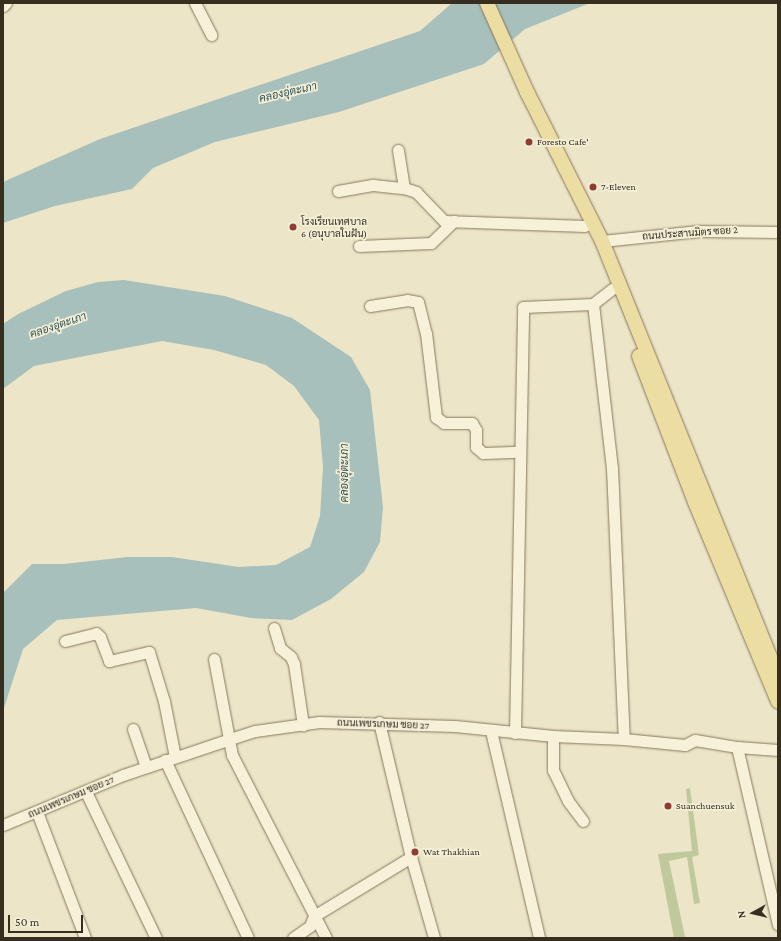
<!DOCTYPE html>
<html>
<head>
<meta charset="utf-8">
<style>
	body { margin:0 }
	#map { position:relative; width:781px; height:941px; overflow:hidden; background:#ece5c7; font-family:"Crimson Pro",Sarabun,serif }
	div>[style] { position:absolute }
	.green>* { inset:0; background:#bfc99c }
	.water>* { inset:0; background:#a8c0bb }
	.roads { filter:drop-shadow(0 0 1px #86785e) drop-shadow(0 0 1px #86785e) }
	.minor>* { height:11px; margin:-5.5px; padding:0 5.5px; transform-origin:5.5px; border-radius:5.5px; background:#f7f1da }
	.major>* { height:14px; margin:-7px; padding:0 7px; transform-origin:7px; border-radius:7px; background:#ecdda2 }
	.dots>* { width:11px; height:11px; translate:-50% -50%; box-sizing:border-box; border:2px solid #f3eed6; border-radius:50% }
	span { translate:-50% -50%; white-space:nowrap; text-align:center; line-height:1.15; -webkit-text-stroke:3.5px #f3eed6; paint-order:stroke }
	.poi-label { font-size:10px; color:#372e20 }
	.left { translate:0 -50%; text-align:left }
	.street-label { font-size:10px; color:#372e20 }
	.water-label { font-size:11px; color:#315456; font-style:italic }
	.frame { position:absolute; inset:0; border:4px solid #372e20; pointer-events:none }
	.north { position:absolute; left:733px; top:893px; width:40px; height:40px; -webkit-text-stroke:3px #f3eed6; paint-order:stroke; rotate:262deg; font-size:11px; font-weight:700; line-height:16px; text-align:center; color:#372e20 }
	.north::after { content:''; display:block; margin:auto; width:14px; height:18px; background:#372e20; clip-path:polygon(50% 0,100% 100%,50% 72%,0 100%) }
	.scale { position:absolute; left:8px; top:915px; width:75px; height:18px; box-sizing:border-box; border:2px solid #372e20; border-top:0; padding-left:5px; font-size:12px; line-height:14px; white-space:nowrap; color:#372e20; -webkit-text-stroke:3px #f3eed6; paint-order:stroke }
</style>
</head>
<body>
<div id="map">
	<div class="green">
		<i style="clip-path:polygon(690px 788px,699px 855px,692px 857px,700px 903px,694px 904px,687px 857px,669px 861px,685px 937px,674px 938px,658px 854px,692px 851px,686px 789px)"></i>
	</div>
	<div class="water">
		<i style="clip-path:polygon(452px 3px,590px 3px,525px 29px,484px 64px,339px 112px,215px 142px,153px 168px,132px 189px,55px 206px,3px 223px,3px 182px,100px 139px,420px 31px)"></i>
		<i style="clip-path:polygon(124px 280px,225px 296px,292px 318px,351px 357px,370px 390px,383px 507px,380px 542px,364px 572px,331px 599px,292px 620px,251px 618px,196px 608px,57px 620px,23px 649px,3px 711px,3px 593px,32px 564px,64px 564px,127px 557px,172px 557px,239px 567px,276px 565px,310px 547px,320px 516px,323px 467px,319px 420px,294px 386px,266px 365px,214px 350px,162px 341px,34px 366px,3px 389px,3px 324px,18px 314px,66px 291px,98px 282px)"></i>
	</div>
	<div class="roads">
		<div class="minor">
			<i style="left:195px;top:3px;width:36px;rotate:63deg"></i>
			<i style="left:3px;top:6px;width:4px;rotate:-45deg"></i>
			<i style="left:398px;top:150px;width:38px;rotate:81deg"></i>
			<i style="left:338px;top:191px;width:36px;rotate:-10deg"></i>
			<i style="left:373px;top:185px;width:31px;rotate:6deg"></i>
			<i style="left:404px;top:188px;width:13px;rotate:18deg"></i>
			<i style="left:416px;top:192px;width:40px;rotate:46deg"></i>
			<i style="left:444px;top:221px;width:141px;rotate:2deg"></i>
			<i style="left:602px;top:241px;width:97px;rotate:-5.9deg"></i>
			<i style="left:698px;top:231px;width:80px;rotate:0.7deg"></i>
			<i style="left:359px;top:246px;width:72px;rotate:-2.4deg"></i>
			<i style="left:431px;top:243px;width:32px;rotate:-44deg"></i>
			<i style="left:612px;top:289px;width:24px;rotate:142deg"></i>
			<i style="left:593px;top:304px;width:165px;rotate:83.4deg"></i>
			<i style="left:612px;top:468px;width:271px;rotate:87.5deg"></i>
			<i style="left:370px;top:306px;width:37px;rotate:-9deg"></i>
			<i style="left:407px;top:300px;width:11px;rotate:10deg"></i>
			<i style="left:418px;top:302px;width:32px;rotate:76deg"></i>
			<i style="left:426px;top:333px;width:85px;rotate:83.2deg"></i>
			<i style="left:436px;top:417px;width:10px;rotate:37deg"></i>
			<i style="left:444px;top:423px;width:28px"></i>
			<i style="left:472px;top:423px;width:8px;rotate:60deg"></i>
			<i style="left:476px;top:430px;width:17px;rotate:90deg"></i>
			<i style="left:476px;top:447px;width:9px;rotate:41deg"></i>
			<i style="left:483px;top:453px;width:36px;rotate:-2deg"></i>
			<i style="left:274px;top:628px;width:21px;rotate:73deg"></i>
			<i style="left:280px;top:648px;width:14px;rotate:39deg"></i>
			<i style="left:291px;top:657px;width:8px;rotate:67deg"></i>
			<i style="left:294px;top:664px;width:62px;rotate:81.6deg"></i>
			<i style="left:65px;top:641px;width:32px;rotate:-14deg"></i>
			<i style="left:96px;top:633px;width:6px;rotate:45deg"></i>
			<i style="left:100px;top:637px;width:26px;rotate:69deg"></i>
			<i style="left:109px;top:661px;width:41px;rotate:-12.7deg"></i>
			<i style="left:149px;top:652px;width:51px;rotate:73deg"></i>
			<i style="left:164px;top:701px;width:57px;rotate:78.9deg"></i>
			<i style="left:214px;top:659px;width:98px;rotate:79.4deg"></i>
			<i style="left:232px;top:755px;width:206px;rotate:62.8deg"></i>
			<i style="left:379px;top:722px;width:139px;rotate:76.7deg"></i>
			<i style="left:411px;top:857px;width:84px;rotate:74.1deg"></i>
			<i style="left:133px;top:729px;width:40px;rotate:71.1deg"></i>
			<i style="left:491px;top:731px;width:212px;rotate:76.9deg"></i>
			<i style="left:515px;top:733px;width:426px;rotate:-88.9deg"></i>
			<i style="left:523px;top:307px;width:70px;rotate:-2.5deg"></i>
			<i style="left:553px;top:736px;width:34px;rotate:90deg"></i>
			<i style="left:553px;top:770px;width:34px;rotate:64deg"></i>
			<i style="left:568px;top:801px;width:25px;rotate:53deg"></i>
			<i style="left:737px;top:747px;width:182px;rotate:77deg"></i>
			<i style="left:165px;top:760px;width:196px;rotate:65deg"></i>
			<i style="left:86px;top:792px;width:162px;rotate:64.4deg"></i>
			<i style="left:37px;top:812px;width:135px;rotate:69.1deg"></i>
			<i style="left:3px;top:825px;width:130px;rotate:-22.6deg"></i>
			<i style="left:123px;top:775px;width:110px;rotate:-18.6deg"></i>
			<i style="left:227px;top:740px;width:29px;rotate:-18deg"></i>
			<i style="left:255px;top:731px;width:65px;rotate:-8deg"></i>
			<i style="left:319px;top:722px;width:136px;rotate:1.7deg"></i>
			<i style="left:455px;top:726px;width:99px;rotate:5.8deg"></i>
			<i style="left:553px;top:736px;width:71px;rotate:2.4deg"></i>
			<i style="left:624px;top:739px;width:61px;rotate:5.6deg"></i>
			<i style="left:685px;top:745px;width:11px;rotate:-27deg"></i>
			<i style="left:695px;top:740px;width:43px;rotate:9.5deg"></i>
			<i style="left:737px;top:747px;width:41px;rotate:4.2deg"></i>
			<i style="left:293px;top:938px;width:21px;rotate:-35deg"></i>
			<i style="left:310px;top:926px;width:11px;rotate:-68deg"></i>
			<i style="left:314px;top:916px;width:114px;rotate:-31.3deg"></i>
		</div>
		<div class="major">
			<i style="left:487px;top:3px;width:98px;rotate:65.8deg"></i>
			<i style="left:527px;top:92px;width:167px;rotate:63.3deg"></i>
			<i style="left:602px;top:241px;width:470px;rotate:68deg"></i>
			<i style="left:639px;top:356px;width:156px;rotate:69deg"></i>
			<i style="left:695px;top:502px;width:216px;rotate:67.4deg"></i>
		</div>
	</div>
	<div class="dots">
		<i style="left:529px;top:142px;background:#913c32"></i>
		<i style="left:593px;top:187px;background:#913c32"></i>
		<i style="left:293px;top:227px;background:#913c32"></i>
		<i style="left:668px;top:806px;background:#913c32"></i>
		<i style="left:415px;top:852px;background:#913c32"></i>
	</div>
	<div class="poi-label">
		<span class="left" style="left:537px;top:142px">Foresto Cafe'</span>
		<span class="left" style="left:601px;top:187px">7-Eleven</span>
		<span class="left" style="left:301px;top:227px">โรงเรียนเทศบาล<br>6 (อนุบาลในฝัน)</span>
		<span class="left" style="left:676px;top:806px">Suanchuensuk</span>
		<span class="left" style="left:423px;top:852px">Wat Thakhian</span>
	</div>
	<div class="street-label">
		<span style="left:690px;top:233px;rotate:-4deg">ถนนประสานมิตร ซอย 2</span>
		<span style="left:383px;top:724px;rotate:2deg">ถนนเพชรเกษม ซอย 27</span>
		<span style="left:71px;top:797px;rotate:-23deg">ถนนเพชรเกษม ซอย 27</span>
	</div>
	<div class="water-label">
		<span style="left:288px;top:92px;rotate:-13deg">คลองอุ่ตะเภา</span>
		<span style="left:58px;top:325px;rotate:-19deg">คลองอุ่ตะเภา</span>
		<span style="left:344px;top:473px;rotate:-90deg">คลองอุ่ตะเภา</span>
	</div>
	<div class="frame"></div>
	<div class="north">N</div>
	<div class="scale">50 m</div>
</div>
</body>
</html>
